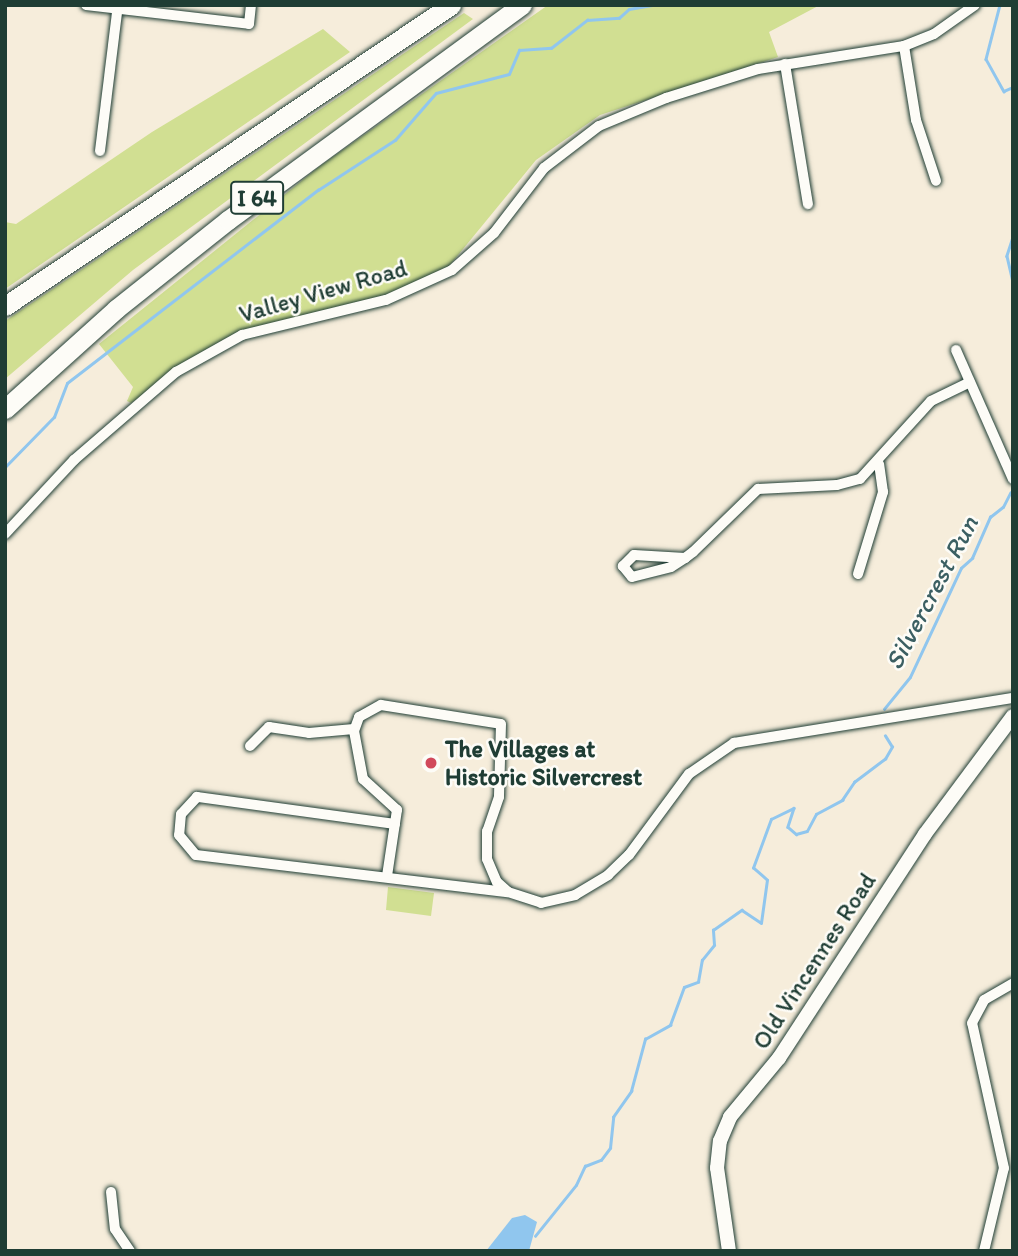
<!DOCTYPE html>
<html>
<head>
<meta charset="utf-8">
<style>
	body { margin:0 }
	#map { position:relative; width:1018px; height:1256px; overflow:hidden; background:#f6eddb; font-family:Itim,sans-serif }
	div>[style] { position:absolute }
	.green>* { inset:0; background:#d1df92 }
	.water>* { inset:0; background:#90c6ee }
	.stream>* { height:2.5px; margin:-1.25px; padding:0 1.25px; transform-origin:1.25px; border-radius:1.25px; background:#90c6ee }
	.roads { filter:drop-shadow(0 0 2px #1f3d34) drop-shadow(0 0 2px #1f3d34) }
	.street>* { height:10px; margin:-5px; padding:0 5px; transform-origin:5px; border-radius:5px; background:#fdfcf7 }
	.secondary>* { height:14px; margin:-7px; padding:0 7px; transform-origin:7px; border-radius:7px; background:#fdfcf7 }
	.highway>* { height:19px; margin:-9.5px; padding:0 9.5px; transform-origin:9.5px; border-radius:9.5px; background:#fdfcf7 }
	.dots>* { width:19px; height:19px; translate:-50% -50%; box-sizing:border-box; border:4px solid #fdfcf7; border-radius:50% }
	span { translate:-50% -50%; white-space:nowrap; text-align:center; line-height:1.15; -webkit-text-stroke:5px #fdfcf7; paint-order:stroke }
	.shield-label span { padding:2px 5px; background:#fdfcf7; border:2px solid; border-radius:5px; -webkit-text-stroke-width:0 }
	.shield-label { font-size:23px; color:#1f3d34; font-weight:700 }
	.street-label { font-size:24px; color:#1f3d34 }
	.poi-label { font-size:24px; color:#1f3d34; font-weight:700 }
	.left { translate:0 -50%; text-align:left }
	.water-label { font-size:26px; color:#3b5f62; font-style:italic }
	.frame { position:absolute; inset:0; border:7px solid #1f3d34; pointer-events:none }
</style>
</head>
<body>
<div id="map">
	<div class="green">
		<i style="clip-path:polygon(548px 5px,820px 5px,769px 32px,778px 57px,600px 115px,536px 160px,445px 271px,385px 297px,226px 338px,131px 403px,127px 401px,133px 387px,99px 344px,320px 166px)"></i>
		<i style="clip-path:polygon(464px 13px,473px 19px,133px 270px,5px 379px,5px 321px)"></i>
		<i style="clip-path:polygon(323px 29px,350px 52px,5px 289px,5px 222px,16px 224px,152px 132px)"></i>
		<i style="clip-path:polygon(388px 887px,434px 893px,431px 916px,386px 910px)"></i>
	</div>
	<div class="water">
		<i style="clip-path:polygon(525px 1215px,537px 1222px,529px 1251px,486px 1251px,512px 1218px)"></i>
	</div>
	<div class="stream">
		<i style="left:1000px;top:5px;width:56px;rotate:104.5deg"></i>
		<i style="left:986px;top:59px;width:37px;rotate:61deg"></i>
		<i style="left:1004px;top:91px;width:10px;rotate:-24deg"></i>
		<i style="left:1013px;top:237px;width:20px;rotate:108deg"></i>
		<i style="left:1007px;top:256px;width:27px;rotate:77deg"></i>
		<i style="left:5px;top:467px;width:70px;rotate:-45.6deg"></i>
		<i style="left:54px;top:417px;width:36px;rotate:-69deg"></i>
		<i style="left:67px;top:383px;width:317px;rotate:-37.6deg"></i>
		<i style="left:318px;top:190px;width:92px;rotate:-33deg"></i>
		<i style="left:395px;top:140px;width:62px;rotate:-48.9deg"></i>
		<i style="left:436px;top:93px;width:75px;rotate:-14.6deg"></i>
		<i style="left:509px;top:74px;width:26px;rotate:-67deg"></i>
		<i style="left:519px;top:50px;width:32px;rotate:-4deg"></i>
		<i style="left:551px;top:48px;width:46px;rotate:-37.9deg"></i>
		<i style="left:587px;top:20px;width:32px;rotate:-4deg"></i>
		<i style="left:619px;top:18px;width:13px;rotate:-42deg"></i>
		<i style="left:629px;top:9px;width:23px;rotate:-10deg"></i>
		<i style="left:884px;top:709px;width:41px;rotate:-50.9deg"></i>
		<i style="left:910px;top:677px;width:120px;rotate:-64.9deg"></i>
		<i style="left:961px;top:568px;width:15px;rotate:-42deg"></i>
		<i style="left:972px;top:558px;width:45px;rotate:-66.3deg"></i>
		<i style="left:990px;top:517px;width:16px;rotate:-38deg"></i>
		<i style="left:1003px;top:507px;width:16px;rotate:-63deg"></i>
		<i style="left:535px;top:1236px;width:65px;rotate:-51.2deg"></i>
		<i style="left:576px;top:1185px;width:21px;rotate:-65deg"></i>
		<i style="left:585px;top:1166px;width:17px;rotate:-21deg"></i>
		<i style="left:601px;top:1160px;width:15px;rotate:-53deg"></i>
		<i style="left:610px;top:1148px;width:31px;rotate:-84deg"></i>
		<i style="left:613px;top:1117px;width:32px;rotate:-55deg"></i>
		<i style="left:631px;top:1091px;width:54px;rotate:-74.9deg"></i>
		<i style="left:645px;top:1039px;width:29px;rotate:-29deg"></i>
		<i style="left:670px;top:1025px;width:40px;rotate:-69.8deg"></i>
		<i style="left:684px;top:987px;width:15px;rotate:-20deg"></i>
		<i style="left:698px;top:982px;width:22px;rotate:-80deg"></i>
		<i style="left:702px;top:960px;width:19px;rotate:-51deg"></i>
		<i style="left:714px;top:945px;width:15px;rotate:-94deg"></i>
		<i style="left:713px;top:930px;width:35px;rotate:-35deg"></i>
		<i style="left:742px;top:910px;width:23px;rotate:34deg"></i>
		<i style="left:761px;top:923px;width:43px;rotate:-82.1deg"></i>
		<i style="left:767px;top:880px;width:18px;rotate:-139deg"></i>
		<i style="left:753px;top:868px;width:52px;rotate:-69.8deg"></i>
		<i style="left:771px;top:819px;width:25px;rotate:-26deg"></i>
		<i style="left:794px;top:808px;width:20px;rotate:108deg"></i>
		<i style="left:788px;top:827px;width:11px;rotate:41deg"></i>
		<i style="left:796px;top:834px;width:11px;rotate:-15deg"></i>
		<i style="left:807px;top:831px;width:19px;rotate:-62deg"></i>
		<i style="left:816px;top:814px;width:30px;rotate:-28deg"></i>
		<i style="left:842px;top:800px;width:22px;rotate:-56deg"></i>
		<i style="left:854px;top:782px;width:39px;rotate:-37deg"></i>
		<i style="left:885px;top:759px;width:14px;rotate:-60deg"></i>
		<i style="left:892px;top:747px;width:13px;rotate:-122deg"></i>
	</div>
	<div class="roads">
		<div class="street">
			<i style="left:86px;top:5px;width:164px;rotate:6.6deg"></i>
			<i style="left:249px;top:24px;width:19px;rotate:-84deg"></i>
			<i style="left:904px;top:46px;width:75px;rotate:80.8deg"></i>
			<i style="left:916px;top:120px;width:64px;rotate:71.8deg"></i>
			<i style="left:785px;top:64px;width:142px;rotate:80.7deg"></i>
			<i style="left:100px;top:151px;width:147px;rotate:-83deg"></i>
			<i style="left:956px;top:350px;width:141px;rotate:66.2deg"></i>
			<i style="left:5px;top:534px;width:101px;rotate:-47deg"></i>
			<i style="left:74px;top:460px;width:135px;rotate:-40.8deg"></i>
			<i style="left:176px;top:372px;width:76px;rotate:-29.3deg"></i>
			<i style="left:242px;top:335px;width:148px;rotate:-13.7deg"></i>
			<i style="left:386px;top:300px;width:72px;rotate:-24.4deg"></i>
			<i style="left:452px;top:270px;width:56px;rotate:-41.4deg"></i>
			<i style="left:494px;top:233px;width:82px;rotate:-52.4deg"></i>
			<i style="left:544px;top:168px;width:69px;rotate:-37.4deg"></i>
			<i style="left:599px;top:126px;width:73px;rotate:-22.7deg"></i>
			<i style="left:666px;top:98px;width:96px;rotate:-17.5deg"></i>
			<i style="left:758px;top:69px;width:148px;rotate:-9deg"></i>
			<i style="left:904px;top:46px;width:32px;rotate:-22deg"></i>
			<i style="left:934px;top:34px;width:50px;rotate:-35.3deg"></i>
			<i style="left:685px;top:558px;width:51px;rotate:-176.6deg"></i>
			<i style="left:634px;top:555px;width:16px;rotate:135deg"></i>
			<i style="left:623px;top:566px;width:14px;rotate:51deg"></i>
			<i style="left:632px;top:577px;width:40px;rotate:-14.4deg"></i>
			<i style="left:671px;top:567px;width:17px;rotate:-33deg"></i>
			<i style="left:685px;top:558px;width:10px;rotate:-37deg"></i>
			<i style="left:693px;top:552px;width:91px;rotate:-44.1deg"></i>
			<i style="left:758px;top:489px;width:79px;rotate:-2.9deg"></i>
			<i style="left:837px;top:485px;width:24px;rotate:-15deg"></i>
			<i style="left:860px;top:479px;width:105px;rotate:-47.7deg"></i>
			<i style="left:931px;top:401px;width:43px;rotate:-26deg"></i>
			<i style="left:858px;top:574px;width:86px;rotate:-73deg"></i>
			<i style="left:883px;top:492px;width:28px;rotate:-98deg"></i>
			<i style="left:250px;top:746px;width:27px;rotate:-45deg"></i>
			<i style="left:269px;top:727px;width:40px;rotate:8.5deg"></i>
			<i style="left:309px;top:733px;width:45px;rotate:-5.1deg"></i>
			<i style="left:395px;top:824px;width:200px;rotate:-172.2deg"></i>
			<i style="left:197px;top:797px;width:23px;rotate:133deg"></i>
			<i style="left:181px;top:814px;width:21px;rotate:95deg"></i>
			<i style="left:179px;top:835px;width:26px;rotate:50deg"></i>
			<i style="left:196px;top:855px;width:314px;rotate:6.8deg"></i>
			<i style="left:387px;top:876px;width:67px;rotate:-81.4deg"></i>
			<i style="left:397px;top:810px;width:46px;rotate:-137.6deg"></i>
			<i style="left:363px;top:779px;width:49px;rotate:-100.6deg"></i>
			<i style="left:354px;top:731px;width:15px;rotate:-70deg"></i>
			<i style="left:359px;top:717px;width:25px;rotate:-29deg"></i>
			<i style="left:381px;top:705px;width:121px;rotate:9deg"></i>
			<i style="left:501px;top:724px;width:73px;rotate:91.6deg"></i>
			<i style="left:499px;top:797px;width:36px;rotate:109deg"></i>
			<i style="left:487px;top:831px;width:28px;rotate:90deg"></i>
			<i style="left:487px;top:859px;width:25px;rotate:67deg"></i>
			<i style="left:497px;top:882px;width:15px;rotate:42deg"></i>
			<i style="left:508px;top:892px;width:35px;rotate:18deg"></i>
			<i style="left:541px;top:903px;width:35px;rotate:-13deg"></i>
			<i style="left:575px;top:895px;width:39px;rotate:-31deg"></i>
			<i style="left:608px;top:875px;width:29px;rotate:-44deg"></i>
			<i style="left:629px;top:855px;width:101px;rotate:-53.5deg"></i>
			<i style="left:689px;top:774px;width:55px;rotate:-34.6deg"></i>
			<i style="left:734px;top:743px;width:283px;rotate:-9.2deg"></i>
			<i style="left:111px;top:1192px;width:37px;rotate:84deg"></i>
			<i style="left:115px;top:1229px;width:27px;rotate:56deg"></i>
			<i style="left:984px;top:1251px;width:85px;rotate:-76.5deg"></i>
			<i style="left:1004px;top:1168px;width:148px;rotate:-102.4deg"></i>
			<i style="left:972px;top:1023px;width:26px;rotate:-62deg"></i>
			<i style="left:984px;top:1000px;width:34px;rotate:-30deg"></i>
		</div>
		<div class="secondary">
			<i style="left:729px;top:1251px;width:84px;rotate:-98.2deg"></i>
			<i style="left:717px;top:1168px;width:27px;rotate:-84deg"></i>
			<i style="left:720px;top:1141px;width:26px;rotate:-67deg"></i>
			<i style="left:730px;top:1117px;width:77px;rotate:-50.3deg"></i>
			<i style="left:779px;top:1058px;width:267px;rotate:-56.9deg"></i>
			<i style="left:925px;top:834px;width:147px;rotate:-53.3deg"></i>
		</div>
		<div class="highway">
			<i style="left:5px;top:306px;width:538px;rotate:-34.01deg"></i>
			<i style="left:5px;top:409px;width:149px;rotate:-42deg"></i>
			<i style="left:116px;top:309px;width:143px;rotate:-38.5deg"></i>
			<i style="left:228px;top:220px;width:364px;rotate:-36.2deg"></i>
		</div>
	</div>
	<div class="dots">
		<i style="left:431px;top:763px;background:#d1495b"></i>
	</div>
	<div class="shield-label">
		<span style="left:257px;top:198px">I 64</span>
	</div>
	<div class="street-label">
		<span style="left:323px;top:291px;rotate:-16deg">Valley View Road</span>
		<span style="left:814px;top:961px;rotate:-57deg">Old Vincennes Road</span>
	</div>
	<div class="poi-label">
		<span class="left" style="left:445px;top:763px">The Villages at<br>Historic Silvercrest</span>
	</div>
	<div class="water-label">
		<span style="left:932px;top:593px;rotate:-62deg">Silvercrest Run</span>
	</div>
	<div class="frame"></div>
</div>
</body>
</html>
